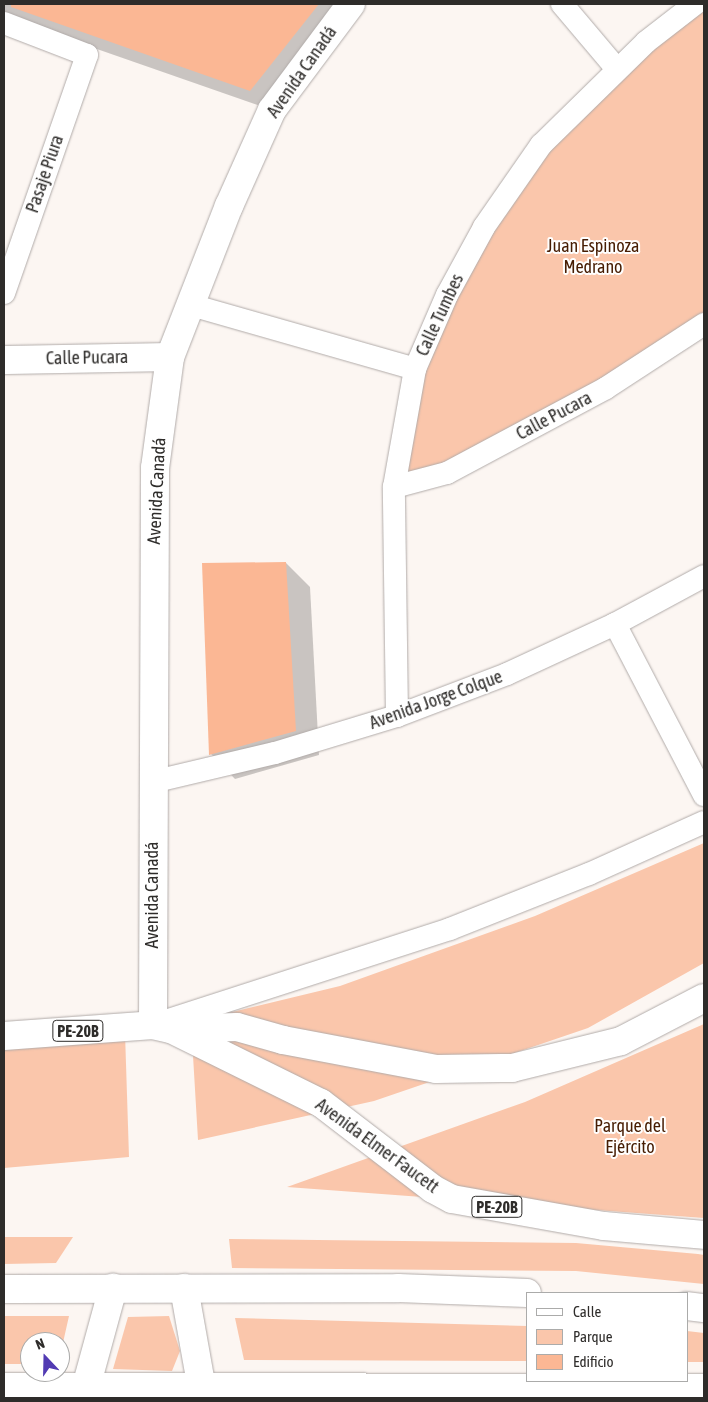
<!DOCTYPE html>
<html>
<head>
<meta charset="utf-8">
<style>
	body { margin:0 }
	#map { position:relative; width:708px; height:1402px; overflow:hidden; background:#fcf6f2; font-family:"Asap Condensed",sans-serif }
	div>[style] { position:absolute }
	.green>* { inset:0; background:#fac6ab }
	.shadow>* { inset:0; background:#0003 }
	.building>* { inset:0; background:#fbb794 }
	.roads { filter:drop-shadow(0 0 1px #b1aba9) drop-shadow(0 0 1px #b1aba9) }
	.street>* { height:22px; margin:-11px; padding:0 11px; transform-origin:11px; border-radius:11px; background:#fff }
	.secondary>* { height:28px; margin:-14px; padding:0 14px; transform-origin:14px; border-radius:14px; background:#fff }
	.primary>* { height:28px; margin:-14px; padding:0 14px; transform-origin:14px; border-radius:14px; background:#fff }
	.highway>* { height:28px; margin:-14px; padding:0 14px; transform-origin:14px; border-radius:14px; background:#fff }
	span { translate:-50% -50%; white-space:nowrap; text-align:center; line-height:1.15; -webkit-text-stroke:4px #fff; paint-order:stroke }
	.shield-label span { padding:1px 4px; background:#fff; border:1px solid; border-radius:4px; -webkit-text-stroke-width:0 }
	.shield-label { font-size:16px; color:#2e2c2a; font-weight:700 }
	.street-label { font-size:18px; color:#2e2c2a }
	.park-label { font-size:18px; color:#471d03 }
	.frame { position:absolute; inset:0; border:5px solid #2e2c2a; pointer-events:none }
	.legend { position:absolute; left:526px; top:1292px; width:162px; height:90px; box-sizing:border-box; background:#fff; border:1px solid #ababaa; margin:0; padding:6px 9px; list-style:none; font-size:15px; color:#2e2c2a }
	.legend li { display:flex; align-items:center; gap:10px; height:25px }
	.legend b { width:25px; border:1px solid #ababaa }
	.north { position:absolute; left:20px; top:1332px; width:50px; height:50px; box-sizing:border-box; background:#fff; border:1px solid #ababaa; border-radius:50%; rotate:339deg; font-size:14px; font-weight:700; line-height:20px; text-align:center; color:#2e2c2a }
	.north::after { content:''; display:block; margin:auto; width:18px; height:22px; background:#523bb3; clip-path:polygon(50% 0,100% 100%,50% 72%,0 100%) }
</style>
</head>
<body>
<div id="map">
	<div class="green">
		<i style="clip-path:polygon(704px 4px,704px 316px,604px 382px,444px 467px,397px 477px,419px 354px,473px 223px,617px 69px)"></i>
		<i style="clip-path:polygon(704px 843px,704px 963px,588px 1028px,374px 1101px,198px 1140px,191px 1022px,340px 986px,535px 916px)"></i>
		<i style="clip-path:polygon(704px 1024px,704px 1218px,287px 1187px,525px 1102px)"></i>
		<i style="clip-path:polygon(125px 1033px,129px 1157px,4px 1168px,4px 1047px)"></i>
		<i style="clip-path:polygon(4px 1237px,73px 1237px,56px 1263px,4px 1264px)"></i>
		<i style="clip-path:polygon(229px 1239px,576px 1243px,698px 1254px,704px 1255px,704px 1284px,576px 1271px,232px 1268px)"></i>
		<i style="clip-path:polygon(4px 1316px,69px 1316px,60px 1356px,60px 1342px,30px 1342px,30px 1364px,4px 1364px)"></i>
		<i style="clip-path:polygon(169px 1316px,180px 1351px,172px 1371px,113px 1369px,128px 1317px)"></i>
		<i style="clip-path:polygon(235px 1318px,527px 1326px,527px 1361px,244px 1360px)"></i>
		<i style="clip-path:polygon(687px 1331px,704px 1333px,704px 1362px,687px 1362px)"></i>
	</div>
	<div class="shadow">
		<i style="clip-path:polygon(4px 4px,354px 4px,269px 109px,8px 18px,4px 14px)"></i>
		<i style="clip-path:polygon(286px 563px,310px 587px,319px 755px,235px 779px,211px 754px)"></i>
	</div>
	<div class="building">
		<i style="clip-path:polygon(11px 4px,319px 4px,250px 91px,11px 7px)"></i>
		<i style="clip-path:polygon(286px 562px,296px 731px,209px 755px,202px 563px)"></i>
	</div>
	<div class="roads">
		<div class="street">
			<i style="left:562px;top:4px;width:85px;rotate:49.8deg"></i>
			<i style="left:4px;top:23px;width:89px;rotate:21.1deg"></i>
			<i style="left:87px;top:55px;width:252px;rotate:109.2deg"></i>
			<i style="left:191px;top:305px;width:233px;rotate:15.9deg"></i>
			<i style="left:394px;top:487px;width:55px;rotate:-14.8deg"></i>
			<i style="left:447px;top:473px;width:180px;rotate:-28.1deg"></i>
			<i style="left:606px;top:388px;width:117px;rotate:-33.1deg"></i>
			<i style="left:615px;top:624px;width:193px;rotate:62.5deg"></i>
			<i style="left:397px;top:716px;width:229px;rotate:-90.8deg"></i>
			<i style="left:394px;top:487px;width:120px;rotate:-79.9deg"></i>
			<i style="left:415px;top:369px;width:81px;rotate:-66.6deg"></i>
			<i style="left:447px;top:295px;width:77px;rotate:-61.4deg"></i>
			<i style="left:484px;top:227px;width:100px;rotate:-55.2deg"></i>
			<i style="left:541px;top:145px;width:147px;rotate:-44.4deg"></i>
			<i style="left:646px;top:42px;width:62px;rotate:-37.8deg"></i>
			<i style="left:152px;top:782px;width:126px;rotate:-13.3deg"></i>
			<i style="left:275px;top:753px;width:127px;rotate:-16.9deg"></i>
			<i style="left:397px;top:716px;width:118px;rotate:-20.9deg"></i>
			<i style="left:507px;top:674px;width:119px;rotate:-24.8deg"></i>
			<i style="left:615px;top:624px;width:101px;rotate:-28.3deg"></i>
			<i style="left:156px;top:1024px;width:309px;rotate:-17.9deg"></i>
			<i style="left:450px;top:929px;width:149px;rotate:-21.6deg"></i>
			<i style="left:589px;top:874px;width:126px;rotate:-24.3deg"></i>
		</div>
		<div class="secondary">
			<i style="left:4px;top:360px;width:166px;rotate:-1deg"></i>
			<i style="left:153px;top:1025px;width:557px;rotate:-89.79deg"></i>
			<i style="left:155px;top:468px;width:112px;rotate:-82.3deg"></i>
			<i style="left:170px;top:357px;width:162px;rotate:-68.7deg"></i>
			<i style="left:229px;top:206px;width:105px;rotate:-65.9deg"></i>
			<i style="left:272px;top:110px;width:132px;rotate:-53.3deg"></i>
		</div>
		<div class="primary">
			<i style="left:4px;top:1387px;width:700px;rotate:0.08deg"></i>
		</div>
		<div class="highway">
			<i style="left:176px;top:1029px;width:61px;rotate:-1.9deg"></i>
			<i style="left:237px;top:1027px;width:48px;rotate:15.8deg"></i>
			<i style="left:283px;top:1040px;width:156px;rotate:10.7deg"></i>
			<i style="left:436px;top:1069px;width:76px;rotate:-0.8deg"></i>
			<i style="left:512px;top:1068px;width:112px;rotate:-13.9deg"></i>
			<i style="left:621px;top:1041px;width:93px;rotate:-27.4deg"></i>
			<i style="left:4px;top:1036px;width:149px;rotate:-4.2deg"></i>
			<i style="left:153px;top:1025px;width:18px;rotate:13deg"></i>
			<i style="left:171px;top:1029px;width:167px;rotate:26.3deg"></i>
			<i style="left:321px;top:1103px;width:141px;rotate:37.5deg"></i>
			<i style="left:433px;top:1189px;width:21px;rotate:28deg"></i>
			<i style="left:452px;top:1199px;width:154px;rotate:10.1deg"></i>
			<i style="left:604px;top:1226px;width:100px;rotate:5.1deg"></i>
			<i style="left:184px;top:1288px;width:103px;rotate:79.9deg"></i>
			<i style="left:4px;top:1289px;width:394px;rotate:-0.1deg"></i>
			<i style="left:398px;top:1288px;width:129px;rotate:2.2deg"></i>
			<i style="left:687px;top:1306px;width:17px;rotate:7deg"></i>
			<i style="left:86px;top:1387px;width:103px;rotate:-74.7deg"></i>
		</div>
	</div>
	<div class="shield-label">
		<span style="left:78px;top:1031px">PE-20B</span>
		<span style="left:497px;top:1207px">PE-20B</span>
	</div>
	<div class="street-label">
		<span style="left:302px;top:72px;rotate:-55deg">Avenida Canadá</span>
		<span style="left:45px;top:174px;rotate:-71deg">Pasaje Piura</span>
		<span style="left:440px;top:315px;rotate:-65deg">Calle Tumbes</span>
		<span style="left:87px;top:358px;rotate:-1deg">Calle Pucara</span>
		<span style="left:554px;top:416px;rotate:-28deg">Calle Pucara</span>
		<span style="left:157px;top:491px;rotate:-87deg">Avenida Canadá</span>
		<span style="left:436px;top:700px;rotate:-20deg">Avenida Jorge Colque</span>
		<span style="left:152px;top:895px;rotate:-90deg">Avenida Canadá</span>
		<span style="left:377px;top:1146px;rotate:36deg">Avenida Elmer Faucett</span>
	</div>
	<div class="park-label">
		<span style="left:593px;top:257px">Juan Espinoza<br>Medrano</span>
		<span style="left:630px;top:1137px">Parque del<br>Ejército</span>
	</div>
	<div class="frame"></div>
	<ul class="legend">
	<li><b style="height:6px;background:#fff"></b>Calle</li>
	<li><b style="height:14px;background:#fac6ab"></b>Parque</li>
	<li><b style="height:14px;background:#fbb794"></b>Edificio</li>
	</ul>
	<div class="north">N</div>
</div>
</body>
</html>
